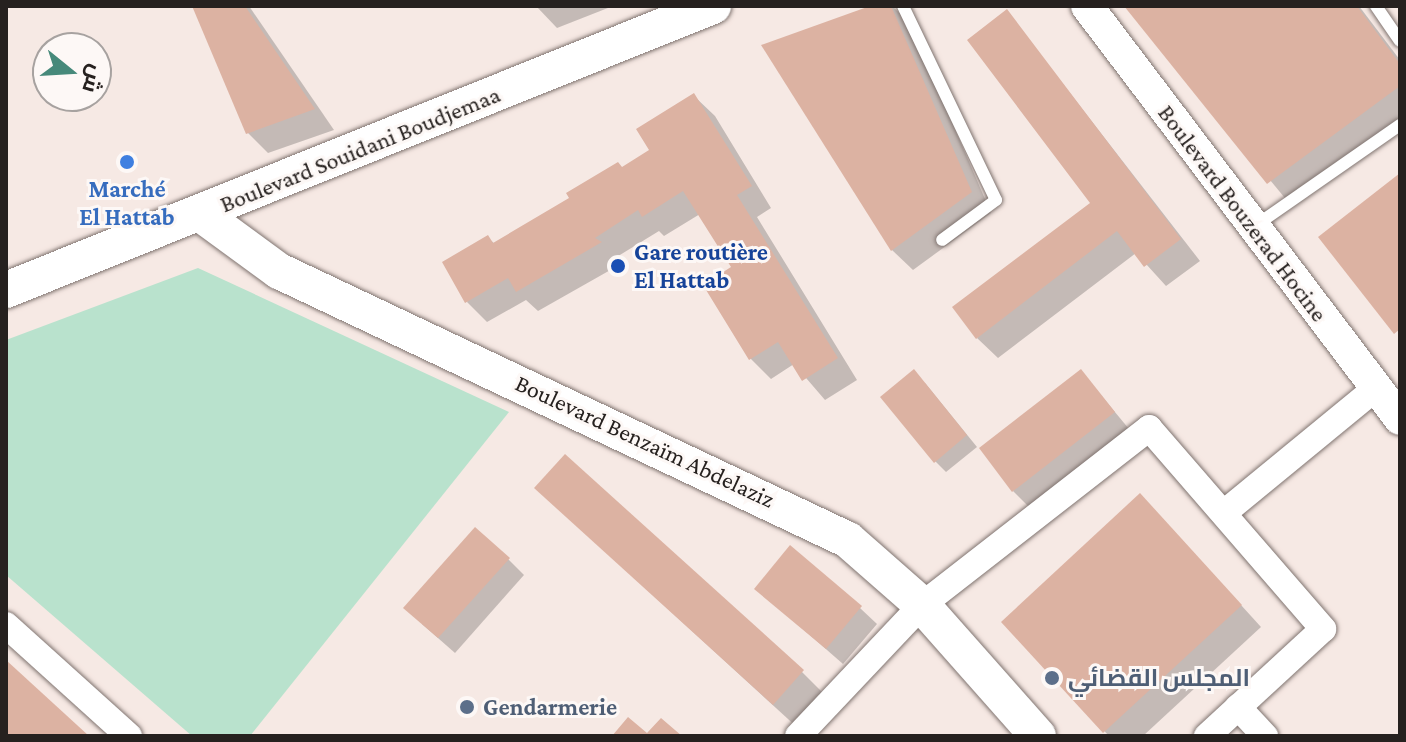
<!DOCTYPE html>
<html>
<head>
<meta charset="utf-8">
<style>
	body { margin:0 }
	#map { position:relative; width:1406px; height:742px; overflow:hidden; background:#f6e9e4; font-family:"Crimson Pro",Cairo,serif }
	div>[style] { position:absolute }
	.green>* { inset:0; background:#b9e2cd }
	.shadow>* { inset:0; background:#0003 }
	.building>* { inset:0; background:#dcb2a2 }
	.roads { filter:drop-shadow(0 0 2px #807470) drop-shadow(0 0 2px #807470) }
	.service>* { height:12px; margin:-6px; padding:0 6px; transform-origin:6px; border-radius:6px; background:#fff }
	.minor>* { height:26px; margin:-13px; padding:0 13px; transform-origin:13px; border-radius:13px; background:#fff }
	.tertiary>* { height:32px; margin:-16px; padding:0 16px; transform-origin:16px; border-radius:16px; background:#fff }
	.secondary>* { height:36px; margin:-18px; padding:0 18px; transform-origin:18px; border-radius:18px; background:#fff }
	.dots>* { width:22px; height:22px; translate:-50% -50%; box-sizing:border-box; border:4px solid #fdf8f6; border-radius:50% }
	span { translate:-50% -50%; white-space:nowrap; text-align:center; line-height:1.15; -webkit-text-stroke:6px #fdf8f6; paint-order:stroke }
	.street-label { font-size:24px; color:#26211f }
	.shop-label { font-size:24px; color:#366cbe; font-weight:700 }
	.transit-label { font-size:24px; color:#164399; font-weight:700 }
	.left { translate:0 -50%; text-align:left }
	.service-label { font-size:24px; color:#4e5e75; font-weight:700 }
	.frame { position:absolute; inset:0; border:8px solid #26211f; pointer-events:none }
	.north { position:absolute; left:32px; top:32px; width:80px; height:80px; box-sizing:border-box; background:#fdf8f6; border:2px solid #a7a2a0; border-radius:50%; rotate:108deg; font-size:22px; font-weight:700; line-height:32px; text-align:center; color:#26211f }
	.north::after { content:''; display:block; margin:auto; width:28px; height:36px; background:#46897a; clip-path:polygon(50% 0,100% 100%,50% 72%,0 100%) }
</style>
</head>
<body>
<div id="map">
	<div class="green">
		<i style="clip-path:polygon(198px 268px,509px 412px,250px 736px,192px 736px,6px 575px,6px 340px)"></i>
	</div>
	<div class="shadow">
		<i style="clip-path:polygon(194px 6px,249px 6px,334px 130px,268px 153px,248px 133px)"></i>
		<i style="clip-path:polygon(536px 6px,613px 6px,557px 28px)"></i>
		<i style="clip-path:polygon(876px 6px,892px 6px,909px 22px,991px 213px,913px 270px,892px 250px)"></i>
		<i style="clip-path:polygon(1126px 6px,1359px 6px,1400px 60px,1400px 121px,1289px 203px)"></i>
		<i style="clip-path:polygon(1007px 12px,1200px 261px,1166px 286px,1136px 253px,998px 358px,977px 338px,1093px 204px)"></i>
		<i style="clip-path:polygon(694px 96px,715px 116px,771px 208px,757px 217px,857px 380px,825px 400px,794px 364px,771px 379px,751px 359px,734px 268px,700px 214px,664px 236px,659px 231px,615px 258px,621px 264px,538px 311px,526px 300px,487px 322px,467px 302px,488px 238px,495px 244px,652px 151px)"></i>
		<i style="clip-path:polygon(1081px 371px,1129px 429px,1029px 507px,1013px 491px)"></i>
		<i style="clip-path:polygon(925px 383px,977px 447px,946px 472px,935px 461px)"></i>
		<i style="clip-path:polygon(536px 488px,802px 672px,828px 698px,800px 730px)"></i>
		<i style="clip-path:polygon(1160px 516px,1261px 627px,1143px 736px,1109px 736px,1003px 622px)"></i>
		<i style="clip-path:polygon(508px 559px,524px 575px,455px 653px,422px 624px)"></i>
		<i style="clip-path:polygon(756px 588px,860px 608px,877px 624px,843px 664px)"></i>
	</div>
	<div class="building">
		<i style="clip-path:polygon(192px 6px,245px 6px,315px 109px,246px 134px)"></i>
		<i style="clip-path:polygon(870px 6px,891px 6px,972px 192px,891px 251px,761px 45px)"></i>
		<i style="clip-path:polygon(1124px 6px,1357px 6px,1400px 64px,1400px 86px,1267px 184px)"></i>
		<i style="clip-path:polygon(1007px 9px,1181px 239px,1144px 267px,1117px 231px,976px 339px,952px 307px,1090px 203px,967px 40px)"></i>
		<i style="clip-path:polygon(694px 93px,752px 186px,737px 195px,838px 358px,802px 381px,778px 342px,749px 360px,703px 285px,731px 267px,683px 191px,642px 217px,638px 210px,595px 238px,602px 242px,516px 292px,508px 278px,465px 303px,442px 262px,488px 235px,493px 243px,569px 198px,566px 193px,618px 162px,622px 167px,649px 150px,636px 129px)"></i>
		<i style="clip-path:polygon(1400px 173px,1400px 329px,1394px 334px,1318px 237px)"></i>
		<i style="clip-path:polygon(914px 369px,967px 435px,934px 463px,880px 397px)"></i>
		<i style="clip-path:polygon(1081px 369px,1115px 412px,1012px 492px,979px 448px)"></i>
		<i style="clip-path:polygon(565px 454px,804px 670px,773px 705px,534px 488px)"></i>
		<i style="clip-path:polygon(1140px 493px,1242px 605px,1103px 733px,1001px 622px)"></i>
		<i style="clip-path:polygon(475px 527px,510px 558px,438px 638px,403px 608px)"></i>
		<i style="clip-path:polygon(790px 545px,862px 606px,826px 649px,754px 589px)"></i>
		<i style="clip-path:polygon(6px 660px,89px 736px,6px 736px)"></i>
		<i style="clip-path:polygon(628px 717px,647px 733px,661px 718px,682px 736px,612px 736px)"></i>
	</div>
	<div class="roads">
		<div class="service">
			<i style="left:903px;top:6px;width:215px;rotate:64.4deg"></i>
			<i style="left:996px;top:200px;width:67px;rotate:143.5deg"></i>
			<i style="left:1376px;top:6px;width:42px;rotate:55.6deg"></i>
			<i style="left:1255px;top:226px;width:177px;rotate:-34.9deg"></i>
		</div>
		<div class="minor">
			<i style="left:1225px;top:512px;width:195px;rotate:-39.4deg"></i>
			<i style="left:6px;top:625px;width:166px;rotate:42.1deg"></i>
			<i style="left:1238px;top:707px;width:40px;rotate:47deg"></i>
			<i style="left:798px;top:736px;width:180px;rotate:-46.6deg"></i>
			<i style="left:922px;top:605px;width:288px;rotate:-37.9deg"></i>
			<i style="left:1149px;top:428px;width:266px;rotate:49.1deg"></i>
			<i style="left:1323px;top:629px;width:158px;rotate:137.3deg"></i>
		</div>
		<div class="tertiary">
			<i style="left:1087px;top:6px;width:518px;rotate:52.84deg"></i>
		</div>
		<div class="secondary">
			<i style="left:201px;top:214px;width:97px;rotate:36.2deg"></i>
			<i style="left:279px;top:271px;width:629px;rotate:25.3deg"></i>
			<i style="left:848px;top:540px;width:98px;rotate:41.3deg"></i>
			<i style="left:922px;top:605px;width:175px;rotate:48.5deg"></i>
			<i style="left:6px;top:290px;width:762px;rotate:-21.89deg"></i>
		</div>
	</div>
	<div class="dots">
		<i style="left:127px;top:162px;background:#3f7fe0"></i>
		<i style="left:618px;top:266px;background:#1a4fb4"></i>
		<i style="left:1052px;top:678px;background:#5c6f8a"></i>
		<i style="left:467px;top:707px;background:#5c6f8a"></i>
	</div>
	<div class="street-label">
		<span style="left:360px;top:149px;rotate:-22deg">Boulevard Souidani Boudjemaa</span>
		<span style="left:1243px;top:213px;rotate:53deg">Boulevard Bouzerad Hocine</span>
		<span style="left:645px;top:441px;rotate:25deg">Boulevard Benzaïm Abdelaziz</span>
	</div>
	<div class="shop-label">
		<span style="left:127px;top:203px">Marché<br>El Hattab</span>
	</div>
	<div class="transit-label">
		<span class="left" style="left:634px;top:266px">Gare routière<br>El Hattab</span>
	</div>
	<div class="service-label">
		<span class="left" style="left:1068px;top:678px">المجلس القضائي</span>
		<span class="left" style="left:483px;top:707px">Gendarmerie</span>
	</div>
	<div class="frame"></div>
	<div class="north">ش</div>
</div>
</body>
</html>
